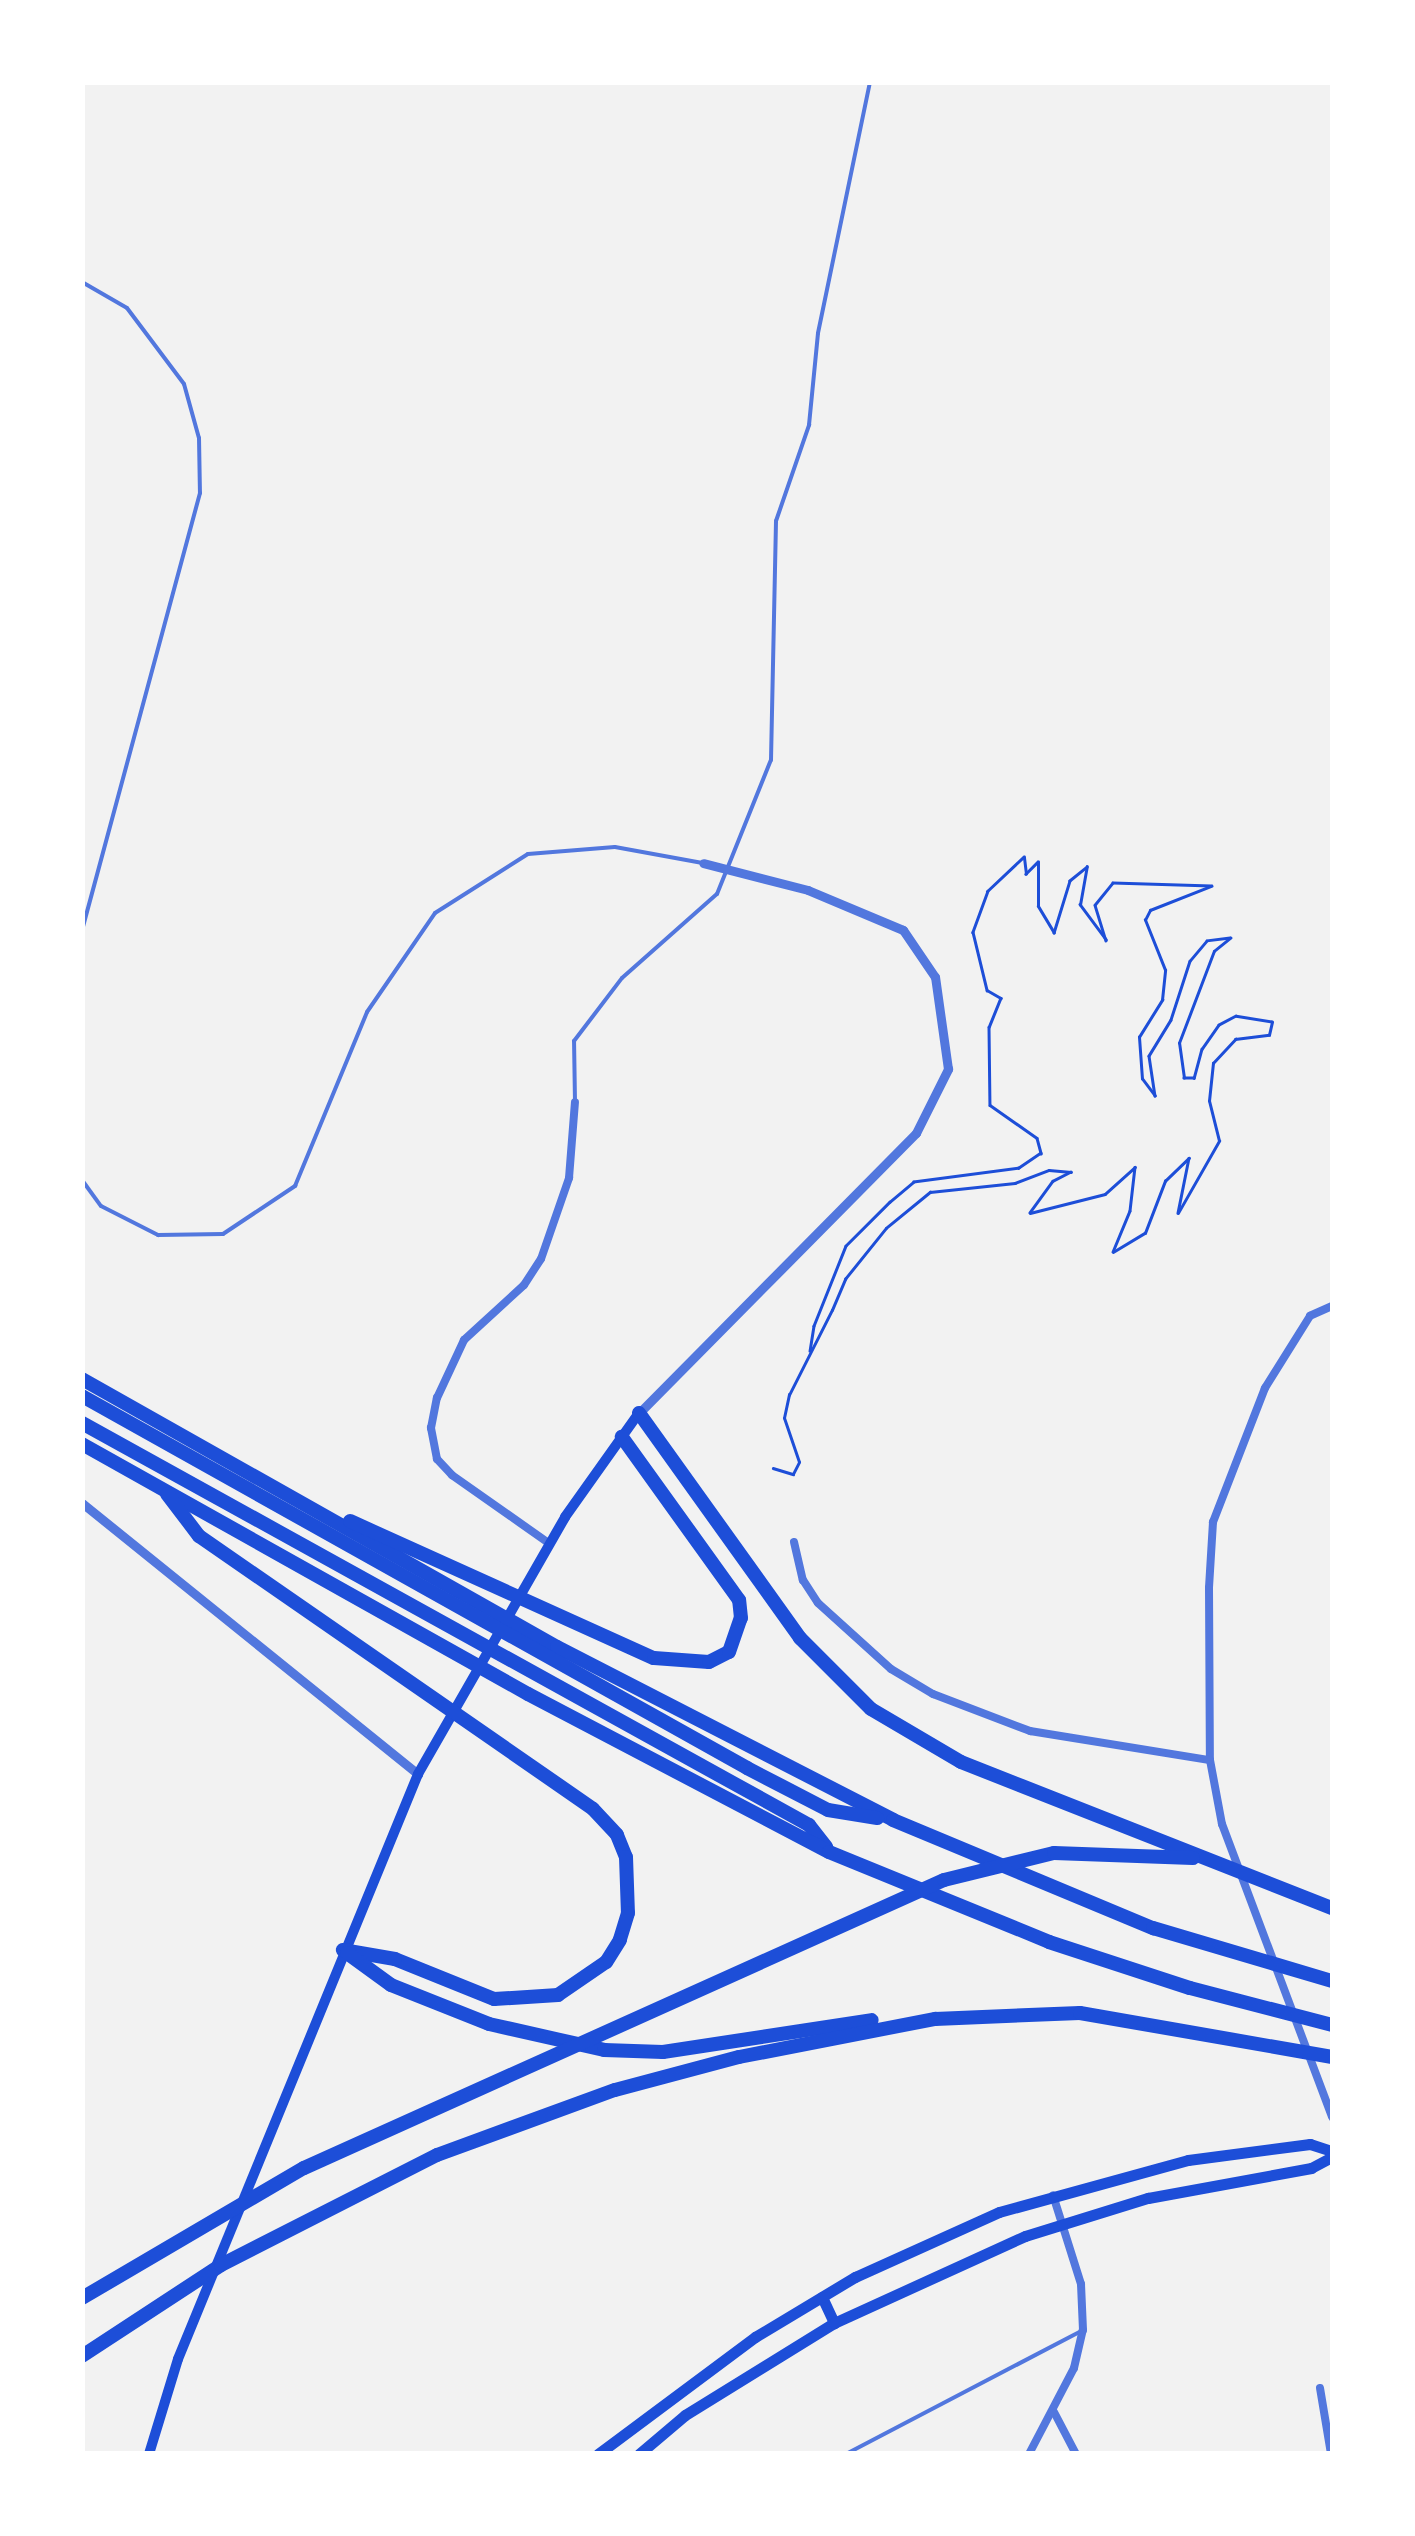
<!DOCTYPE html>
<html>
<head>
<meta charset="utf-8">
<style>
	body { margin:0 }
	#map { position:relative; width:1415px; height:2536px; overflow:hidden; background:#f2f2f2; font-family:Signika,sans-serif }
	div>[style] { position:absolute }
	.path>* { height:2.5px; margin:-1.25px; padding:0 1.25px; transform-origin:1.25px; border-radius:1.25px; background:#1d4ed8 }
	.service>* { height:4px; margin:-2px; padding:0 2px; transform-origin:2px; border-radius:2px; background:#5277de }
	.minor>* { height:8px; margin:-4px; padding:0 4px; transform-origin:4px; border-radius:4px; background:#5277de }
	.tertiary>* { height:9px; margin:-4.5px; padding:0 4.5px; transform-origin:4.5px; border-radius:4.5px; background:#5277de }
	.secondary>* { height:10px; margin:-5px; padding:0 5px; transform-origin:5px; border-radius:5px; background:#1d4ed8 }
	.primary>* { height:11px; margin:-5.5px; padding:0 5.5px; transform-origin:5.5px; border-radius:5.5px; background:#1d4ed8 }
	.motorway>* { height:14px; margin:-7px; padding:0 7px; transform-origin:7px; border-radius:7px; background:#1d4ed8 }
	span { translate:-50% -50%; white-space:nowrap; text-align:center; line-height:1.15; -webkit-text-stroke:8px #fff; paint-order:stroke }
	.frame { position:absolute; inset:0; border:85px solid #fff; pointer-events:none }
</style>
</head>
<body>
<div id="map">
	<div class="path">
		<i style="left:773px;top:1468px;width:21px;rotate:17deg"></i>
		<i style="left:793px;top:1474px;width:13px;rotate:-63deg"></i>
		<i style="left:799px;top:1462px;width:46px;rotate:-108.8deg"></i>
		<i style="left:784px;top:1418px;width:24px;rotate:-78deg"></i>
		<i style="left:789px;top:1395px;width:95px;rotate:-63.2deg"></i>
		<i style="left:832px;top:1310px;width:34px;rotate:-67deg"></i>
		<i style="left:845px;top:1279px;width:65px;rotate:-51.2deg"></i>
		<i style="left:886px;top:1228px;width:57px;rotate:-39.3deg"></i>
		<i style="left:930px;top:1192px;width:85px;rotate:-6deg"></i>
		<i style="left:1015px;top:1183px;width:36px;rotate:-21deg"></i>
		<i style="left:1049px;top:1170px;width:22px;rotate:5deg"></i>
		<i style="left:1071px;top:1172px;width:20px;rotate:153deg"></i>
		<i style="left:1053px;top:1181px;width:39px;rotate:126deg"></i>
		<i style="left:1030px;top:1213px;width:77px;rotate:-14.2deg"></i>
		<i style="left:1105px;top:1194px;width:40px;rotate:-42deg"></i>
		<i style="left:1135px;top:1167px;width:44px;rotate:96.5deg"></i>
		<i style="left:1130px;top:1211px;width:44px;rotate:112.5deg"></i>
		<i style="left:1113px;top:1252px;width:37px;rotate:-31deg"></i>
		<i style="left:1145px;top:1233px;width:56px;rotate:-69deg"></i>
		<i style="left:1165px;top:1181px;width:33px;rotate:-44deg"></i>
		<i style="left:1189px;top:1158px;width:56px;rotate:101.3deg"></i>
		<i style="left:1178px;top:1213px;width:83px;rotate:-60.3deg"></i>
		<i style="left:1219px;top:1141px;width:41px;rotate:-104deg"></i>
		<i style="left:1209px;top:1101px;width:38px;rotate:-84deg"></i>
		<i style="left:1213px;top:1063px;width:33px;rotate:-47deg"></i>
		<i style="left:1235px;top:1039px;width:34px;rotate:-7deg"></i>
		<i style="left:1269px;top:1035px;width:13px;rotate:-77deg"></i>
		<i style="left:1272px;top:1022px;width:36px;rotate:-171deg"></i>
		<i style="left:1236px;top:1016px;width:19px;rotate:152deg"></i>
		<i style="left:1219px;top:1025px;width:29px;rotate:125deg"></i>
		<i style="left:1202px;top:1049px;width:30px;rotate:105deg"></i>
		<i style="left:1194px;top:1078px;width:10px;rotate:180deg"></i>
		<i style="left:1184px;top:1078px;width:35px;rotate:-98deg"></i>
		<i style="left:1179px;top:1043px;width:98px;rotate:-69.2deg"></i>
		<i style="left:1214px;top:951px;width:21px;rotate:-39deg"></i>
		<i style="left:1230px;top:938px;width:23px;rotate:173deg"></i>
		<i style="left:1207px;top:941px;width:26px;rotate:130deg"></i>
		<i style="left:1190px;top:961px;width:62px;rotate:107.9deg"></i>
		<i style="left:1171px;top:1020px;width:42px;rotate:121.4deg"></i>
		<i style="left:1149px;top:1056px;width:40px;rotate:81.5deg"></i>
		<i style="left:1155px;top:1096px;width:21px;rotate:-127deg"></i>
		<i style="left:1142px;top:1079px;width:42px;rotate:-94.1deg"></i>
		<i style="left:1139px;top:1037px;width:44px;rotate:-58.1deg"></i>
		<i style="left:1162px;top:1000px;width:30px;rotate:-84deg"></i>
		<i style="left:1165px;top:970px;width:54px;rotate:-111.8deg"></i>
		<i style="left:1145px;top:920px;width:11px;rotate:-63deg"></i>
		<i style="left:1150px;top:910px;width:66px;rotate:-21.5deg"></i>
		<i style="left:1211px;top:886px;width:98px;rotate:-178.2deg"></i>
		<i style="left:1113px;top:883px;width:28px;rotate:129deg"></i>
		<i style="left:1095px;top:905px;width:37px;rotate:73deg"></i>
		<i style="left:1106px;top:940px;width:44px;rotate:-126.6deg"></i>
		<i style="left:1080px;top:905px;width:39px;rotate:-80deg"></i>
		<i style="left:1087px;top:867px;width:22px;rotate:141deg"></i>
		<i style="left:1070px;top:881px;width:54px;rotate:107.1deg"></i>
		<i style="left:1054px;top:933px;width:31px;rotate:-121deg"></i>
		<i style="left:1038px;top:906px;width:44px;rotate:-90deg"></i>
		<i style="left:1038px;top:862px;width:17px;rotate:135deg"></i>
		<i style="left:1026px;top:874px;width:17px;rotate:-97deg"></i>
		<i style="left:1024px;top:857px;width:50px;rotate:136.6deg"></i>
		<i style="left:988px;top:891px;width:44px;rotate:110.1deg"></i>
		<i style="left:973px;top:932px;width:60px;rotate:76.4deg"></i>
		<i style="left:987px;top:990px;width:16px;rotate:30deg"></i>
		<i style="left:1001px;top:998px;width:31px;rotate:112deg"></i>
		<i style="left:989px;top:1027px;width:78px;rotate:89.3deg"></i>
		<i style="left:990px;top:1105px;width:57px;rotate:35.1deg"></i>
		<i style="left:1037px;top:1138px;width:16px;rotate:75deg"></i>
		<i style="left:1041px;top:1153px;width:27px;rotate:146deg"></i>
		<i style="left:1019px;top:1168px;width:106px;rotate:172.4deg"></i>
		<i style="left:914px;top:1182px;width:31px;rotate:140deg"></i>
		<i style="left:890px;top:1202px;width:62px;rotate:135deg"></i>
		<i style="left:846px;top:1246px;width:86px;rotate:111.8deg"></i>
		<i style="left:814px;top:1326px;width:25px;rotate:99deg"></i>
	</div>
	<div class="service">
		<i style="left:82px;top:282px;width:52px;rotate:30deg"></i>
		<i style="left:127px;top:308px;width:95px;rotate:53.1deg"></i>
		<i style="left:184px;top:384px;width:56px;rotate:74.5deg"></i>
		<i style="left:199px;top:438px;width:55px;rotate:89deg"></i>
		<i style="left:200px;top:493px;width:452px;rotate:105.1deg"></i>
		<i style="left:575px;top:1102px;width:61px;rotate:-90.9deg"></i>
		<i style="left:574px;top:1041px;width:79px;rotate:-52.7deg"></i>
		<i style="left:622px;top:978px;width:127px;rotate:-41.5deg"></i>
		<i style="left:717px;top:894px;width:144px;rotate:-68.1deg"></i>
		<i style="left:771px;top:760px;width:239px;rotate:-88.8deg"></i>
		<i style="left:776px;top:521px;width:102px;rotate:-71deg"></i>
		<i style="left:809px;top:425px;width:92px;rotate:-84.4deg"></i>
		<i style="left:818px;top:333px;width:256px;rotate:-78.3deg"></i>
		<i style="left:82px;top:1180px;width:32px;rotate:54deg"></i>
		<i style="left:101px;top:1206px;width:64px;rotate:27deg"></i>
		<i style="left:158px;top:1235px;width:65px;rotate:-0.9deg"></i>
		<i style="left:223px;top:1234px;width:87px;rotate:-33.7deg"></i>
		<i style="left:295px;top:1186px;width:188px;rotate:-67.5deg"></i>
		<i style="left:367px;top:1012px;width:120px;rotate:-55.5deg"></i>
		<i style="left:435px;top:913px;width:110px;rotate:-32.4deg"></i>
		<i style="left:528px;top:854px;width:87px;rotate:-4.6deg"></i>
		<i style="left:615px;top:847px;width:89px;rotate:10.3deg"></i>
		<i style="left:846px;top:2454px;width:265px;rotate:-27.6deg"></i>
	</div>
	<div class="minor">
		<i style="left:1332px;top:1306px;width:24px;rotate:156deg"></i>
		<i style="left:1310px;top:1316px;width:85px;rotate:122deg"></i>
		<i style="left:1265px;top:1388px;width:144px;rotate:111.2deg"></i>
		<i style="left:1213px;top:1522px;width:66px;rotate:93.5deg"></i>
		<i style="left:1209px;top:1588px;width:172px;rotate:89.7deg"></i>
		<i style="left:1210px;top:1760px;width:65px;rotate:79.4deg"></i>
		<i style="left:1222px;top:1824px;width:313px;rotate:69.4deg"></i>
		<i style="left:794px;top:1542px;width:39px;rotate:77deg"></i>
		<i style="left:803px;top:1580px;width:27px;rotate:57deg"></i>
		<i style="left:818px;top:1603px;width:98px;rotate:42.1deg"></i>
		<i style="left:891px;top:1669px;width:49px;rotate:30.8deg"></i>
		<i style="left:933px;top:1694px;width:104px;rotate:20.9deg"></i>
		<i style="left:1030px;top:1731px;width:182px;rotate:9.2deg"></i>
		<i style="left:550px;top:1544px;width:120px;rotate:-144.9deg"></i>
		<i style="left:452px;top:1475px;width:22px;rotate:-133deg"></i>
		<i style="left:437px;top:1459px;width:32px;rotate:-101deg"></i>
		<i style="left:431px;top:1428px;width:31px;rotate:-79deg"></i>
		<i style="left:437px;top:1398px;width:64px;rotate:-65deg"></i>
		<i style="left:464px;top:1340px;width:81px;rotate:-42.5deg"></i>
		<i style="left:524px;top:1285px;width:31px;rotate:-57deg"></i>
		<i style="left:541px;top:1259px;width:86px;rotate:-70.9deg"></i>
		<i style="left:569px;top:1178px;width:76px;rotate:-85.5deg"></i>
		<i style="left:1320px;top:2388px;width:67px;rotate:80.5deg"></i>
		<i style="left:1054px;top:2412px;width:47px;rotate:62.4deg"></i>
		<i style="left:1029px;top:2454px;width:97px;rotate:-62.4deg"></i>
		<i style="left:1074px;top:2368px;width:39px;rotate:-77deg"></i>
		<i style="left:1083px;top:2330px;width:46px;rotate:-92.5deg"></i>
		<i style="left:1081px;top:2284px;width:93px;rotate:-107.5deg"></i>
	</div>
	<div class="tertiary">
		<i style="left:639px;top:1413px;width:394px;rotate:-45.3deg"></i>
		<i style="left:916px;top:1133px;width:72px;rotate:-63.4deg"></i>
		<i style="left:948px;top:1069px;width:93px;rotate:-98deg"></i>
		<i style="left:935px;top:977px;width:57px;rotate:-124.2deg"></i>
		<i style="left:903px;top:930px;width:103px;rotate:-157.2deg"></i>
		<i style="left:808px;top:890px;width:108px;rotate:-165.6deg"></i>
		<i style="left:82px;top:1503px;width:432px;rotate:38.9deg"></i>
	</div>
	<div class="secondary">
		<i style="left:149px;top:2454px;width:99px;rotate:-73deg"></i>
		<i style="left:178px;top:2359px;width:632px;rotate:-67.69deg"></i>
		<i style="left:418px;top:1774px;width:296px;rotate:-60.2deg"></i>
		<i style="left:565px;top:1517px;width:128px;rotate:-54.6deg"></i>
	</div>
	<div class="primary">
		<i style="left:822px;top:2297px;width:29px;rotate:65deg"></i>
		<i style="left:598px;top:2454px;width:196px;rotate:-36.7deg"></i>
		<i style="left:755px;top:2337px;width:117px;rotate:-31deg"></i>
		<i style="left:855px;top:2277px;width:158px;rotate:-24.3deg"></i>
		<i style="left:999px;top:2212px;width:196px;rotate:-15.4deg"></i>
		<i style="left:1188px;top:2160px;width:123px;rotate:-7.5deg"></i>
		<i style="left:1310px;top:2144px;width:23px;rotate:18deg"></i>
		<i style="left:639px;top:2454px;width:60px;rotate:-40.3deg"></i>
		<i style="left:685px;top:2415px;width:175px;rotate:-31.7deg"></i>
		<i style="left:834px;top:2323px;width:210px;rotate:-24.5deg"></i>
		<i style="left:1025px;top:2236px;width:129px;rotate:-17.2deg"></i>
		<i style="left:1148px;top:2198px;width:166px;rotate:-10.4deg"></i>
		<i style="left:1311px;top:2168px;width:24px;rotate:-28deg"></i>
	</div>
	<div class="motorway">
		<i style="left:82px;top:1379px;width:545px;rotate:29.43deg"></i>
		<i style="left:557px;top:1647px;width:378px;rotate:27.2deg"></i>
		<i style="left:893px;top:1820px;width:282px;rotate:22.6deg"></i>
		<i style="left:1153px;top:1928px;width:187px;rotate:16.5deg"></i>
		<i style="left:82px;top:1396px;width:762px;rotate:29.22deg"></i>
		<i style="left:747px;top:1768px;width:91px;rotate:27.4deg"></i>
		<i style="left:828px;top:1810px;width:50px;rotate:9.3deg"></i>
		<i style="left:639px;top:1413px;width:277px;rotate:54.4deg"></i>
		<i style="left:800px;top:1638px;width:100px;rotate:45deg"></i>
		<i style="left:871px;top:1709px;width:104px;rotate:30.5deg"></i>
		<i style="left:961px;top:1762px;width:399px;rotate:21.5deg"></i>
		<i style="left:82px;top:1423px;width:831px;rotate:28.94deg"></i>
		<i style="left:809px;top:1825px;width:28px;rotate:52deg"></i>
		<i style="left:82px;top:1444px;width:511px;rotate:29.27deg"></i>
		<i style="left:528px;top:1694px;width:340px;rotate:27.7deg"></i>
		<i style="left:829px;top:1852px;width:238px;rotate:22.2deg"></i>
		<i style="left:1049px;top:1942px;width:148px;rotate:18.1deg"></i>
		<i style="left:1190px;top:1988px;width:147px;rotate:14.6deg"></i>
		<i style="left:167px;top:1494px;width:53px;rotate:52.7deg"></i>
		<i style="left:199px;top:1536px;width:479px;rotate:34.7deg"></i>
		<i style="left:593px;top:1809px;width:35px;rotate:47deg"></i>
		<i style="left:617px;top:1835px;width:24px;rotate:68deg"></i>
		<i style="left:626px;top:1857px;width:56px;rotate:88deg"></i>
		<i style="left:628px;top:1913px;width:28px;rotate:107deg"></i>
		<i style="left:620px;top:1940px;width:26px;rotate:122deg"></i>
		<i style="left:606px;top:1962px;width:58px;rotate:145.5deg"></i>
		<i style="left:558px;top:1995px;width:64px;rotate:176.4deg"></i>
		<i style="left:494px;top:1999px;width:107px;rotate:-158deg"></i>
		<i style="left:395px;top:1959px;width:53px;rotate:-170.2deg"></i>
		<i style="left:350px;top:1521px;width:333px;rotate:24.3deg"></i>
		<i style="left:654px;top:1658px;width:55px;rotate:4.2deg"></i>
		<i style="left:709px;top:1662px;width:22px;rotate:-27deg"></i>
		<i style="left:729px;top:1652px;width:36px;rotate:-71deg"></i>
		<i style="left:741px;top:1618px;width:18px;rotate:-96deg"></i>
		<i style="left:739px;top:1600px;width:201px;rotate:-125.7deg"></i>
		<i style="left:347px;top:1953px;width:54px;rotate:36deg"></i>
		<i style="left:391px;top:1985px;width:105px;rotate:21.7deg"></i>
		<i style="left:489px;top:2024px;width:118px;rotate:12.7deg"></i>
		<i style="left:604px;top:2050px;width:59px;rotate:1.9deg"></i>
		<i style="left:663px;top:2052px;width:211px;rotate:-8.7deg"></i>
		<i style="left:82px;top:2298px;width:257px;rotate:-30.4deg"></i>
		<i style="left:304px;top:2168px;width:702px;rotate:-24.23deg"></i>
		<i style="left:944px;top:1880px;width:113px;rotate:-13.8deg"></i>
		<i style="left:1054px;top:1853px;width:139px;rotate:2.1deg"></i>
		<i style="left:82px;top:2356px;width:166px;rotate:-33.2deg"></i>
		<i style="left:221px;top:2265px;width:242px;rotate:-27deg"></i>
		<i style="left:437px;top:2155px;width:189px;rotate:-20.1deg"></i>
		<i style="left:615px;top:2090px;width:128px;rotate:-14.9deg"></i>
		<i style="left:739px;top:2057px;width:200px;rotate:-11deg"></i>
		<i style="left:935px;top:2019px;width:145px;rotate:-2.4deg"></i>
		<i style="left:1080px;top:2013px;width:256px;rotate:9.9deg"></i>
	</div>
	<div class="frame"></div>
</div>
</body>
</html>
